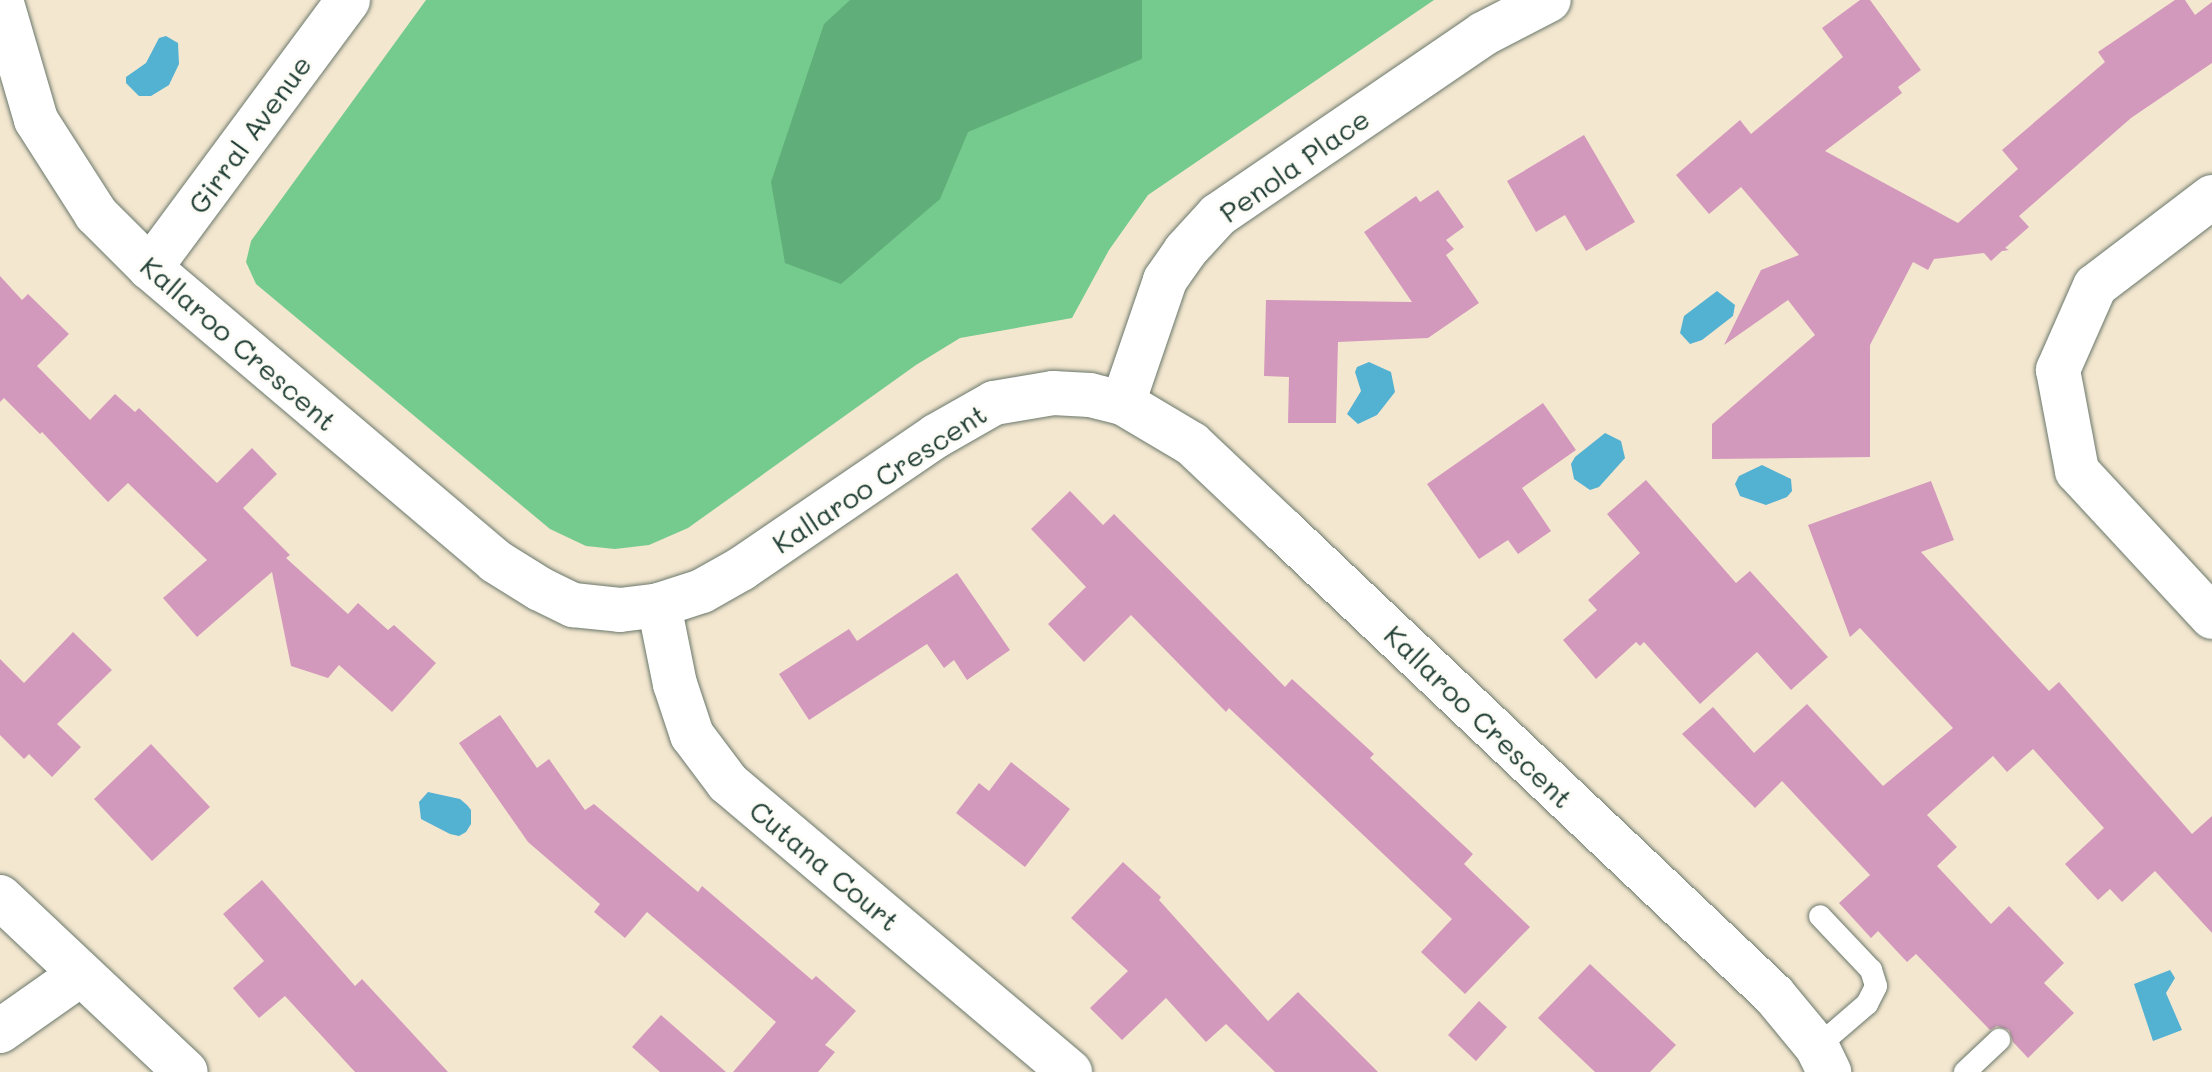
<!DOCTYPE html>
<html>
<head>
<meta charset="utf-8">
<style>
	body { margin:0 }
	#map { position:relative; width:2212px; height:1072px; overflow:hidden; background:#f4e7d0; font-family:Mali,sans-serif }
	div>[style] { position:absolute }
	.green>* { inset:0; background:#75ca8e }
	.forest>* { inset:0; background:#60ae79 }
	.water>* { inset:0; background:#53b1d2 }
	.building>* { inset:0; background:#d399bc }
	.roads { filter:drop-shadow(0 0 2px #6a786b) drop-shadow(0 0 2px #6a786b) }
	.service>* { height:22px; margin:-11px; padding:0 11px; transform-origin:11px; border-radius:11px; background:#fff }
	.minor>* { height:44px; margin:-22px; padding:0 22px; transform-origin:22px; border-radius:22px; background:#fff }
	span { translate:-50% -50%; white-space:nowrap; text-align:center; line-height:1.15; -webkit-text-stroke:6px #fdfcf7; paint-order:stroke }
	.street-label { font-size:28px; color:#1f3d34 }
</style>
</head>
<body>
<div id="map">
	<div class="green">
		<i style="clip-path:polygon(426px 0,1434px 0,1148px 195px,1109px 250px,1072px 318px,960px 338px,916px 365px,688px 528px,649px 545px,615px 549px,586px 546px,550px 529px,256px 284px,246px 262px,251px 241px)"></i>
	</div>
	<div class="forest">
		<i style="clip-path:polygon(850px 0,1142px 0,1142px 59px,968px 132px,940px 199px,841px 284px,785px 263px,771px 182px,824px 24px)"></i>
	</div>
	<div class="water">
		<i style="clip-path:polygon(166px 36px,178px 43px,179px 64px,169px 85px,151px 96px,139px 96px,126px 83px,126px 77px,146px 63px,159px 38px)"></i>
		<i style="clip-path:polygon(1717px 291px,1735px 305px,1733px 316px,1702px 340px,1690px 344px,1680px 333px,1684px 316px)"></i>
		<i style="clip-path:polygon(1369px 362px,1391px 372px,1395px 392px,1377px 415px,1358px 424px,1347px 414px,1361px 391px,1355px 372px,1357px 367px)"></i>
		<i style="clip-path:polygon(1605px 433px,1621px 441px,1625px 458px,1599px 487px,1590px 490px,1574px 479px,1571px 464px,1575px 457px)"></i>
		<i style="clip-path:polygon(1762px 465px,1791px 479px,1792px 491px,1787px 497px,1766px 505px,1740px 496px,1735px 484px,1739px 476px)"></i>
		<i style="clip-path:polygon(428px 792px,460px 799px,467px 805px,471px 810px,471px 824px,466px 832px,459px 836px,450px 834px,421px 819px,419px 802px)"></i>
		<i style="clip-path:polygon(2170px 970px,2175px 978px,2166px 993px,2182px 1030px,2153px 1041px,2134px 984px)"></i>
	</div>
	<div class="building">
		<i style="clip-path:polygon(1860px 0,1870px 0,1921px 70px,1898px 87px,1902px 93px,1825px 151px,1958px 223px,2018px 169px,2002px 150px,2105px 62px,2098px 52px,2175px 0,2185px 0,2195px 15px,2212px 2px,2212px 63px,2131px 118px,2019px 216px,2029px 227px,2005px 248px,2009px 250px,2002px 251px,1991px 261px,1984px 253px,1934px 259px,1928px 270px,1913px 262px,1870px 345px,1870px 457px,1712px 459px,1712px 424px,1815px 335px,1788px 300px,1724px 345px,1761px 270px,1799px 255px,1741px 187px,1709px 214px,1676px 175px,1740px 120px,1751px 134px,1843px 57px,1822px 28px)"></i>
		<i style="clip-path:polygon(1584px 135px,1635px 222px,1586px 251px,1565px 215px,1536px 232px,1507px 181px)"></i>
		<i style="clip-path:polygon(1438px 190px,1464px 227px,1446px 240px,1454px 249px,1446px 255px,1479px 303px,1428px 338px,1338px 342px,1336px 423px,1288px 423px,1289px 377px,1264px 376px,1266px 300px,1412px 302px,1364px 232px,1416px 196px,1420px 202px)"></i>
		<i style="clip-path:polygon(0 276px,22px 300px,28px 294px,69px 334px,37px 366px,90px 420px,115px 394px,135px 412px,139px 408px,217px 483px,252px 448px,277px 474px,243px 508px,290px 555px,286px 558px,348px 614px,358px 603px,388px 630px,394px 625px,436px 663px,392px 712px,339px 665px,328px 678px,291px 666px,272px 572px,197px 637px,163px 598px,207px 560px,128px 483px,108px 502px,42px 432px,40px 434px,4px 398px,0 402px)"></i>
		<i style="clip-path:polygon(1543px 403px,1576px 450px,1522px 488px,1551px 531px,1518px 554px,1508px 540px,1479px 559px,1427px 484px)"></i>
		<i style="clip-path:polygon(1646px 480px,1736px 583px,1750px 571px,1828px 657px,1791px 690px,1757px 652px,1700px 704px,1644px 642px,1640px 646px,1636px 642px,1596px 679px,1563px 640px,1597px 610px,1588px 600px,1640px 553px,1607px 514px)"></i>
		<i style="clip-path:polygon(1931px 481px,1954px 540px,1921px 552px,2049px 691px,2059px 682px,2192px 834px,2212px 816px,2212px 933px,2155px 871px,2122px 902px,2110px 889px,2098px 900px,2065px 864px,2104px 828px,2033px 749px,2007px 772px,1993px 756px,1927px 815px,1957px 847px,1937px 866px,1991px 924px,2009px 906px,2064px 963px,2044px 983px,2074px 1013px,2028px 1058px,2013px 1042px,2009px 1030px,1997px 1026px,1990px 1030px,1916px 954px,1907px 962px,1878px 931px,1871px 938px,1839px 903px,1870px 875px,1782px 781px,1755px 808px,1682px 734px,1713px 707px,1754px 753px,1807px 704px,1883px 786px,1953px 728px,1860px 628px,1850px 637px,1808px 525px)"></i>
		<i style="clip-path:polygon(1070px 491px,1103px 525px,1114px 514px,1285px 687px,1292px 679px,1374px 754px,1370px 758px,1473px 854px,1464px 864px,1530px 927px,1465px 994px,1421px 952px,1452px 919px,1229px 708px,1226px 712px,1131px 615px,1084px 662px,1048px 624px,1086px 587px,1031px 529px)"></i>
		<i style="clip-path:polygon(957px 573px,1010px 650px,967px 680px,954px 660px,944px 668px,927px 644px,809px 720px,779px 674px,849px 629px,857px 641px)"></i>
		<i style="clip-path:polygon(73px 632px,112px 670px,57px 724px,81px 747px,52px 777px,29px 754px,24px 759px,0 735px,0 659px,24px 683px)"></i>
		<i style="clip-path:polygon(500px 715px,537px 768px,549px 759px,585px 810px,594px 804px,698px 892px,702px 886px,812px 980px,816px 976px,856px 1011px,825px 1045px,835px 1052px,818px 1072px,733px 1072px,776px 1022px,647px 912px,625px 938px,594px 912px,600px 904px,528px 842px,459px 743px)"></i>
		<i style="clip-path:polygon(151px 744px,210px 807px,152px 861px,94px 799px)"></i>
		<i style="clip-path:polygon(1011px 762px,1070px 809px,1025px 867px,956px 813px,979px 783px,989px 791px)"></i>
		<i style="clip-path:polygon(1123px 862px,1161px 897px,1159px 900px,1268px 1021px,1298px 992px,1378px 1072px,1275px 1072px,1226px 1024px,1206px 1042px,1166px 998px,1122px 1040px,1090px 1008px,1128px 971px,1071px 918px)"></i>
		<i style="clip-path:polygon(262px 880px,355px 986px,362px 979px,448px 1072px,355px 1072px,285px 996px,259px 1018px,233px 988px,264px 961px,223px 914px)"></i>
		<i style="clip-path:polygon(1590px 964px,1676px 1045px,1650px 1072px,1595px 1072px,1538px 1018px)"></i>
		<i style="clip-path:polygon(1479px 1001px,1507px 1027px,1476px 1061px,1448px 1035px)"></i>
		<i style="clip-path:polygon(661px 1015px,726px 1072px,660px 1072px,632px 1047px)"></i>
	</div>
	<div class="roads">
		<div class="service">
			<i style="left:1817px;top:1047px;width:66px;rotate:-40.7deg"></i>
			<i style="left:1867px;top:1004px;width:20px;rotate:-63deg"></i>
			<i style="left:1876px;top:986px;width:17px;rotate:-107deg"></i>
			<i style="left:1871px;top:970px;width:74px;rotate:-133.4deg"></i>
			<i style="left:1965px;top:1072px;width:47px;rotate:-43.3deg"></i>
		</div>
		<div class="minor">
			<i style="left:1px;top:0;width:125px;rotate:73.7deg"></i>
			<i style="left:36px;top:120px;width:112px;rotate:57.4deg"></i>
			<i style="left:96px;top:214px;width:76px;rotate:45deg"></i>
			<i style="left:150px;top:268px;width:453px;rotate:40.3deg"></i>
			<i style="left:495px;top:561px;width:53px;rotate:31.9deg"></i>
			<i style="left:540px;top:589px;width:37px;rotate:26deg"></i>
			<i style="left:573px;top:605px;width:47px;rotate:6.1deg"></i>
			<i style="left:620px;top:610px;width:39px;rotate:-7deg"></i>
			<i style="left:659px;top:605px;width:45px;rotate:-18deg"></i>
			<i style="left:702px;top:591px;width:45px;rotate:-29.4deg"></i>
			<i style="left:741px;top:569px;width:236px;rotate:-34.3deg"></i>
			<i style="left:936px;top:436px;width:67px;rotate:-29.6deg"></i>
			<i style="left:994px;top:403px;width:60px;rotate:-9.6deg"></i>
			<i style="left:1053px;top:393px;width:37px;rotate:3deg"></i>
			<i style="left:1090px;top:395px;width:34px;rotate:14deg"></i>
			<i style="left:1123px;top:403px;width:80px;rotate:30.7deg"></i>
			<i style="left:1192px;top:444px;width:125px;rotate:43.4deg"></i>
			<i style="left:1283px;top:530px;width:676px;rotate:43.44deg"></i>
			<i style="left:1774px;top:995px;width:67px;rotate:50.4deg"></i>
			<i style="left:1817px;top:1047px;width:28px;rotate:64deg"></i>
			<i style="left:2212px;top:197px;width:147px;rotate:142.7deg"></i>
			<i style="left:2095px;top:286px;width:92px;rotate:113.8deg"></i>
			<i style="left:2058px;top:370px;width:103px;rotate:79.3deg"></i>
			<i style="left:2077px;top:471px;width:199px;rotate:47.2deg"></i>
			<i style="left:150px;top:268px;width:333px;rotate:-53.5deg"></i>
			<i style="left:1123px;top:403px;width:130px;rotate:-71.1deg"></i>
			<i style="left:1165px;top:280px;width:35px;rotate:-55deg"></i>
			<i style="left:1185px;top:251px;width:49px;rotate:-47.5deg"></i>
			<i style="left:1218px;top:215px;width:321px;rotate:-34.3deg"></i>
			<i style="left:1483px;top:34px;width:74px;rotate:-27.3deg"></i>
			<i style="left:659px;top:605px;width:81px;rotate:78.6deg"></i>
			<i style="left:675px;top:684px;width:54px;rotate:71.6deg"></i>
			<i style="left:692px;top:735px;width:60px;rotate:53.1deg"></i>
			<i style="left:728px;top:783px;width:448px;rotate:40.2deg"></i>
			<i style="left:0;top:897px;width:255px;rotate:43.3deg"></i>
			<i style="left:0;top:1031px;width:99px;rotate:-35.1deg"></i>
		</div>
	</div>
	<div class="street-label">
		<span style="left:249px;top:134px;rotate:-54deg">Girral Avenue</span>
		<span style="left:1294px;top:165px;rotate:-35deg">Penola Place</span>
		<span style="left:239px;top:343px;rotate:41deg">Kallaroo Crescent</span>
		<span style="left:879px;top:478px;rotate:-33deg">Kallaroo Crescent</span>
		<span style="left:1479px;top:716px;rotate:44deg">Kallaroo Crescent</span>
		<span style="left:825px;top:865px;rotate:40deg">Cutana Court</span>
	</div>
</div>
</body>
</html>
